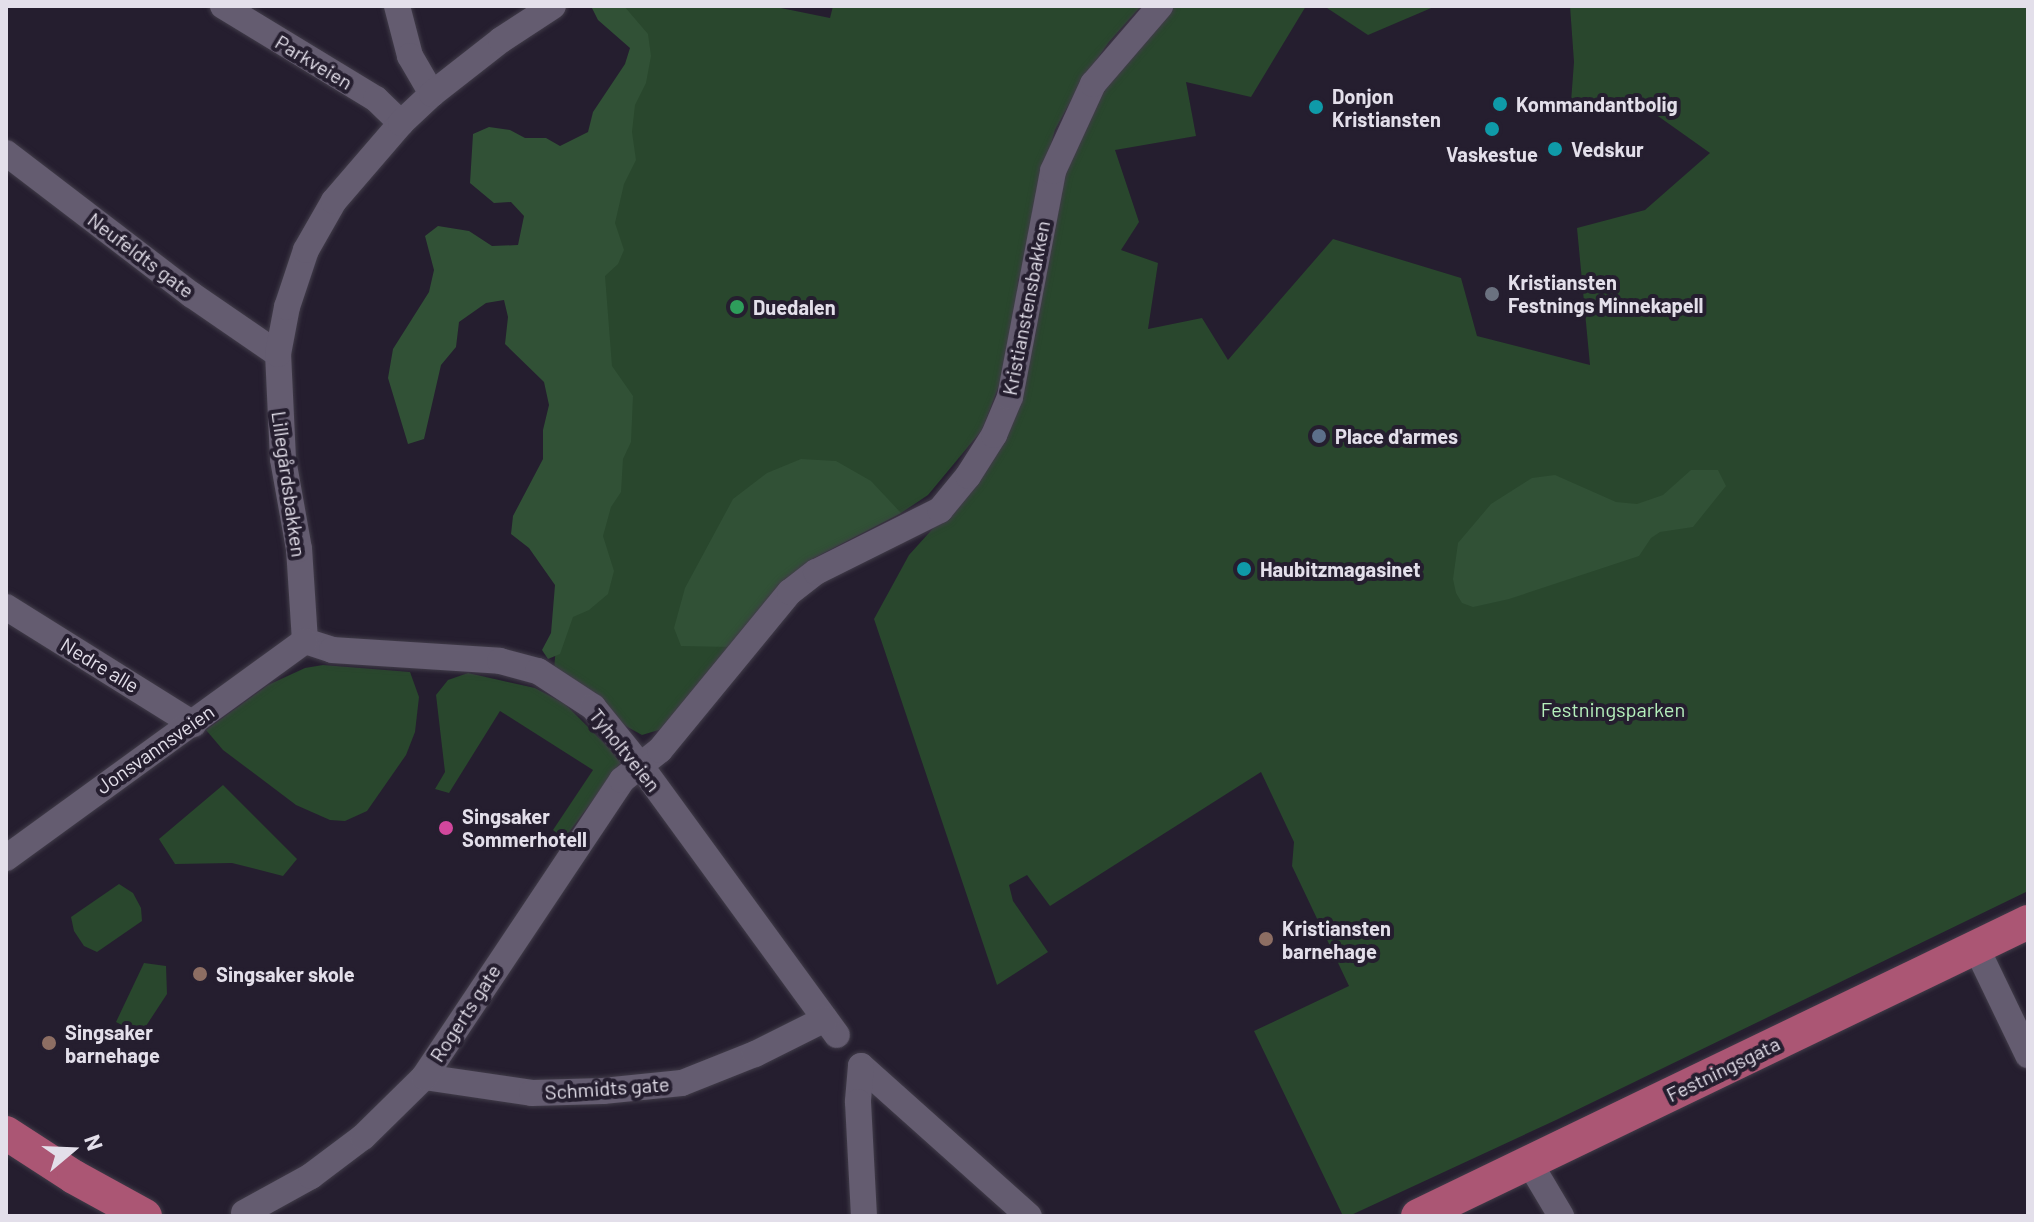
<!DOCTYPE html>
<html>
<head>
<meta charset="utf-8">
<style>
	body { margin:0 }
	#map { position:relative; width:2034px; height:1222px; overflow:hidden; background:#251e2f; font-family:Barlow,sans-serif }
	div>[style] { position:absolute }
	.green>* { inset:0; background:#29472d }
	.forest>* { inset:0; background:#315136 }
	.roads { filter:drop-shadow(0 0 2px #413c49) drop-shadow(0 0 2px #413c49) }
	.minor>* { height:26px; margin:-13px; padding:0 13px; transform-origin:13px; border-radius:13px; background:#645c70 }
	.major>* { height:34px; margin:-17px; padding:0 17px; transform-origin:17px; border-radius:17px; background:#ab5674 }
	.dots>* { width:22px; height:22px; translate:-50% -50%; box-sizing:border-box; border:4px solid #251e2f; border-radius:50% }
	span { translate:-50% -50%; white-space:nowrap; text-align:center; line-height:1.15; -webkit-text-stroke:8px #251e2f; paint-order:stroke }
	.street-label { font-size:20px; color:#e3dfea }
	.poi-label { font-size:20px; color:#e3dfea; font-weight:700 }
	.left { translate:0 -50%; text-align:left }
	.park-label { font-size:20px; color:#b5efbc }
	.frame { position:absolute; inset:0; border:8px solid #e3dfea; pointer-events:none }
	.north { position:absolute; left:32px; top:1110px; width:80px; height:80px; -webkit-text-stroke:6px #251e2f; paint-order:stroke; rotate:71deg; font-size:22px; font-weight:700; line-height:32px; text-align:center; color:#e3dfea }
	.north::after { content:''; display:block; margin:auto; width:28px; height:36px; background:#e3dfea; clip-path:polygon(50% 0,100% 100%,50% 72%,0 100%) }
</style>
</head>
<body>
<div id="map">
	<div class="green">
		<i style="clip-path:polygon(614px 6px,771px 6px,830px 18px,833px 6px,1141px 6px,1109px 42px,1082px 80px,1055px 130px,1040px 182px,1029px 258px,1018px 280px,1014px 346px,982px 430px,928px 495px,901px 513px,810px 560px,769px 597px,662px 729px,642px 735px,622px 724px,554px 669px,573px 451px,639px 36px)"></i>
		<i style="clip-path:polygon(1170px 6px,1306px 6px,1251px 97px,1186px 82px,1196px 136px,1115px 150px,1139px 222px,1121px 250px,1158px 263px,1148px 329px,1202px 318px,1228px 360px,1333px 239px,1461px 278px,1477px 336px,1590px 365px,1577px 228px,1645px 210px,1710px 153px,1641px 104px,1571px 102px,1574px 62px,1570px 6px,2028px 6px,2028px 891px,1556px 1120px,1349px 1216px,1343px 1216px,1254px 1031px,1349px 986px,1292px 866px,1294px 842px,1261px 772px,1050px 906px,1027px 875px,1009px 885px,1013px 901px,1048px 952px,997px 985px,874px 619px,909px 555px,946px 514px,1035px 337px,1066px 155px,1088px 113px,1122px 61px)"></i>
		<i style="clip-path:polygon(1324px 6px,1436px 6px,1368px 35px)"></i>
		<i style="clip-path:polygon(323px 665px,410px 672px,419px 697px,415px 732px,406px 755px,367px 811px,345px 821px,330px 820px,296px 805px,223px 750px,206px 730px,268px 685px,305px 668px)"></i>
		<i style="clip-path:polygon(468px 673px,535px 688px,565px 704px,622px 761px,564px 839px,553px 830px,593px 770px,500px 711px,449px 793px,435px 789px,445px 772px,436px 695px,448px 680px)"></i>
		<i style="clip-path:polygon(223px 785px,297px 859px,283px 876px,232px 863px,175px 864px,159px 839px)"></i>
		<i style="clip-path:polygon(119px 884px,133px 893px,141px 908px,142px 921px,97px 952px,84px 946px,74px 931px,71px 917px)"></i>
		<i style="clip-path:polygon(144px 963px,166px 966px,167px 994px,144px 1029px,130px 1029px,116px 1022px)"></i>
	</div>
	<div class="forest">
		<i style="clip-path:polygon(591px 6px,624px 6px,648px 34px,651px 56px,646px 83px,635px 105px,632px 132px,636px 160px,624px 184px,615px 223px,624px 250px,618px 264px,605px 276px,612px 366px,633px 396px,631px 442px,623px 459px,621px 492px,611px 507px,603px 536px,614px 571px,608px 594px,589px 610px,573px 617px,560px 654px,548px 659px,542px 650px,551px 633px,555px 585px,529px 548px,511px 534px,513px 516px,543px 459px,543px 430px,549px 405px,544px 382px,505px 344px,508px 317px,504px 300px,486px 303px,459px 322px,456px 347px,441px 365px,424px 439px,408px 444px,388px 378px,393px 349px,429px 292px,434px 270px,425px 236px,438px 226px,469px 231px,492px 246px,518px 245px,524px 216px,511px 202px,494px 203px,470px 183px,473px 134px,489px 127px,510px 130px,525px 138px,546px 138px,560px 146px,588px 132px,593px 112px,625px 64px,630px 48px,598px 20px)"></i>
		<i style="clip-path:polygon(801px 459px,836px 461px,871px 481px,901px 513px,810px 560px,769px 597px,730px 647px,681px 646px,674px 628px,685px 588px,733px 499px,767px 473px)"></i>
		<i style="clip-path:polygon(1691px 470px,1718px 470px,1726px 486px,1693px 527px,1660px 532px,1651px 538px,1639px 556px,1509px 599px,1473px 607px,1462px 603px,1456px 593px,1453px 579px,1458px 543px,1491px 504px,1532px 478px,1555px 475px,1616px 502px,1637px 504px,1663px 495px)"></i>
	</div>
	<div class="roads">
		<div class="minor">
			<i style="left:223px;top:6px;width:179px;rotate:31.3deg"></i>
			<i style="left:376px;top:99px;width:35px;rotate:44deg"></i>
			<i style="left:397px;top:6px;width:52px;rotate:75.4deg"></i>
			<i style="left:410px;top:56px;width:44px;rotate:59.9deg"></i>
			<i style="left:6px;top:153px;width:234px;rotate:37.4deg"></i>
			<i style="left:192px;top:295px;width:104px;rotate:34.5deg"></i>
			<i style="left:6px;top:607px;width:221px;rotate:32deg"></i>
			<i style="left:305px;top:641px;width:92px;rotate:-93.7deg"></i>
			<i style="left:299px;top:549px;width:91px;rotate:-100.1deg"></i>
			<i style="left:283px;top:459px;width:105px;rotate:-92.7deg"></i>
			<i style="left:278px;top:354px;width:48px;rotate:-79.2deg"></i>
			<i style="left:287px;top:307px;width:60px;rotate:-71.6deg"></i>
			<i style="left:306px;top:250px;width:56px;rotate:-60.3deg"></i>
			<i style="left:334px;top:201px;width:103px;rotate:-49.3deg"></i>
			<i style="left:401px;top:123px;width:42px;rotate:-43.1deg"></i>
			<i style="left:432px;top:94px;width:88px;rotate:-38deg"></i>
			<i style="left:501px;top:40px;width:62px;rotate:-33.2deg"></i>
			<i style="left:305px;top:641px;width:28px;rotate:18deg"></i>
			<i style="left:332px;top:650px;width:168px;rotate:3.7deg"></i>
			<i style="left:500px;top:661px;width:39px;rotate:15deg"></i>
			<i style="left:538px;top:671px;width:66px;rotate:33.2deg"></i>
			<i style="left:593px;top:707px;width:75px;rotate:51deg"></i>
			<i style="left:640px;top:765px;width:334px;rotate:53.9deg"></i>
			<i style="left:6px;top:858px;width:369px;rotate:-36deg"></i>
			<i style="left:1976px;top:947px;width:120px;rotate:64.3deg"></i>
			<i style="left:861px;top:1066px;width:225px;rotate:41.8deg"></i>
			<i style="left:861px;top:1066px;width:36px;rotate:95deg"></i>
			<i style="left:858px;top:1102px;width:114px;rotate:87deg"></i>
			<i style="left:424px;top:1077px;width:109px;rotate:8.4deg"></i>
			<i style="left:532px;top:1093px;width:71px;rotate:-1.6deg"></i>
			<i style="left:603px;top:1091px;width:79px;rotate:-5.8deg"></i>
			<i style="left:682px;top:1083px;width:79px;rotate:-21.7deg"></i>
			<i style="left:755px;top:1054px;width:78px;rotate:-26.6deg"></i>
			<i style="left:1529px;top:1162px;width:63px;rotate:59.3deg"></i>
			<i style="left:244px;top:1213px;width:77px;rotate:-28.9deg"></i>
			<i style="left:311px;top:1176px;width:65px;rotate:-36.9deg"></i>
			<i style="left:363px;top:1137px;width:86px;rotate:-44.5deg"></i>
			<i style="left:424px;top:1077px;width:357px;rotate:-56.3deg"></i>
			<i style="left:622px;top:780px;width:48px;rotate:-38.3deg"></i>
			<i style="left:660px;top:750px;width:205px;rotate:-50.6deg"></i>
			<i style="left:790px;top:592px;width:33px;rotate:-38deg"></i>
			<i style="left:816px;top:572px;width:139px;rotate:-26.6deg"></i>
			<i style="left:940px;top:510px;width:44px;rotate:-50.5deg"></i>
			<i style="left:968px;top:476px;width:49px;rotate:-57.6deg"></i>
			<i style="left:994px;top:435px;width:41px;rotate:-67.2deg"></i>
			<i style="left:1010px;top:397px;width:230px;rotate:-79.2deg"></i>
			<i style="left:1053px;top:171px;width:96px;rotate:-65.3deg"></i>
			<i style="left:1093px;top:84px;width:103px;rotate:-49.3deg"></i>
		</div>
		<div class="major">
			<i style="left:6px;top:1133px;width:81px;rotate:32.9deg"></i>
			<i style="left:74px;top:1177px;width:81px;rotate:28.8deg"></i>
			<i style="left:1418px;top:1216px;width:677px;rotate:-25.73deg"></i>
		</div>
	</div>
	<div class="dots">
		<i style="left:1500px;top:104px;background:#0f9aa8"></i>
		<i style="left:1316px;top:107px;background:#0f9aa8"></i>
		<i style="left:1492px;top:129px;background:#0f9aa8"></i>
		<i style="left:1555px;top:149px;background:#0f9aa8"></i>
		<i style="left:1492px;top:294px;background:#6b7280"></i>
		<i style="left:737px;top:307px;background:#2e9e5b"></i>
		<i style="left:1319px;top:436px;background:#5c6f8a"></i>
		<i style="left:1244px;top:569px;background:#0f9aa8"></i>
		<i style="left:446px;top:828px;background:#d1479c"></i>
		<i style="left:1266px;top:939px;background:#8d6e63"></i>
		<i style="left:200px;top:974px;background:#8d6e63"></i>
		<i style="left:49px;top:1043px;background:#8d6e63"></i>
	</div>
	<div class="street-label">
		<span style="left:314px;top:62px;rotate:31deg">Parkveien</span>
		<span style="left:141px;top:255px;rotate:37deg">Neufeldts gate</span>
		<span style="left:1026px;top:308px;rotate:-79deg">Kristianstensbakken</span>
		<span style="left:289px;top:484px;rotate:82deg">Lillegårdsbakken</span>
		<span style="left:100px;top:665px;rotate:31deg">Nedre alle</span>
		<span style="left:155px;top:749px;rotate:-35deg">Jonsvannsveien</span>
		<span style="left:625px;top:750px;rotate:51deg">Tyholtveien</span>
		<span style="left:465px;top:1013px;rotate:-57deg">Rogerts gate</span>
		<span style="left:1723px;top:1069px;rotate:-26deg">Festningsgata</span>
		<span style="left:607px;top:1088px;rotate:-4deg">Schmidts gate</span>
	</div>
	<div class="poi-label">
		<span class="left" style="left:1332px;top:108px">Donjon<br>Kristiansten</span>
		<span class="left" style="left:1516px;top:104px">Kommandantbolig</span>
		<span class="left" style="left:1571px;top:149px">Vedskur</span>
		<span style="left:1492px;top:154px">Vaskestue</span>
		<span class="left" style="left:1508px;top:294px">Kristiansten<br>Festnings Minnekapell</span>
		<span class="left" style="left:753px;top:307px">Duedalen</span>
		<span class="left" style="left:1335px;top:436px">Place d'armes</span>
		<span class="left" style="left:1260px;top:569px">Haubitzmagasinet</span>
		<span class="left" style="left:462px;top:828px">Singsaker<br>Sommerhotell</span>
		<span class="left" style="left:1282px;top:940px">Kristiansten<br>barnehage</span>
		<span class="left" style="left:216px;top:974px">Singsaker skole</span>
		<span class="left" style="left:65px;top:1044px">Singsaker<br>barnehage</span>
	</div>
	<div class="park-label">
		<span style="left:1613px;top:709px">Festningsparken</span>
	</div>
	<div class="frame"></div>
	<div class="north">N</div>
</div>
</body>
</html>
